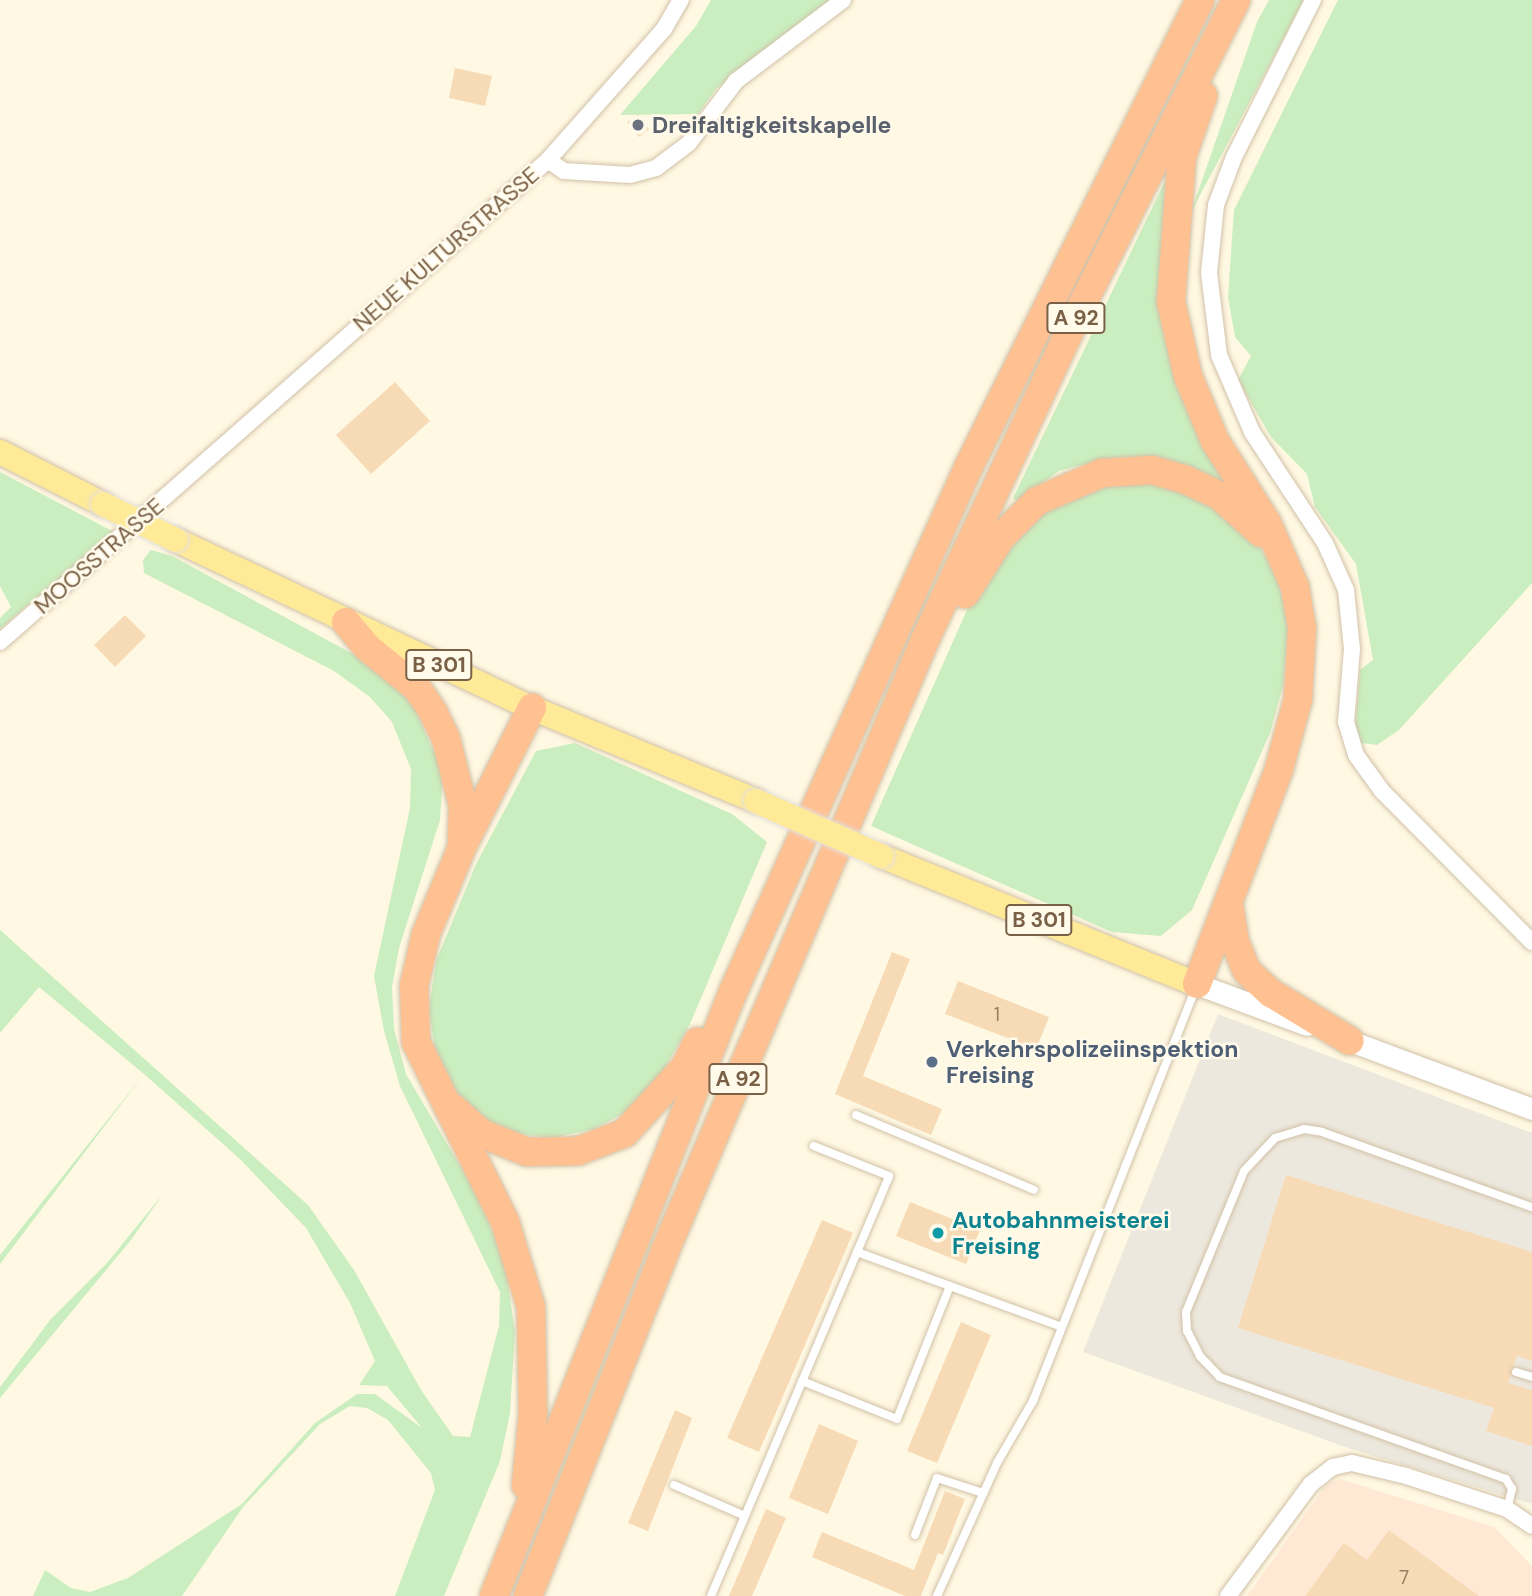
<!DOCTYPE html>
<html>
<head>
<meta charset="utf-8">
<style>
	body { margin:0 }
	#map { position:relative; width:1532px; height:1596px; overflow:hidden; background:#fff8e2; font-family:"DM Sans",sans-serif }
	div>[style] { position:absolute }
	.commercial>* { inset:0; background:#ffe9d5 }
	.industrial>* { inset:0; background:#ede8dd }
	.green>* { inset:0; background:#caeebf }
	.building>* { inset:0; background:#f7dbb7 }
	.roads { filter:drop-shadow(0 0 2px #d1c1a8) drop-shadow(0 0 2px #d1c1a8) }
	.lane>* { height:8px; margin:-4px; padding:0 4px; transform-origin:4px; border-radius:4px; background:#fff }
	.street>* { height:16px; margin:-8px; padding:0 8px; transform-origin:8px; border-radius:8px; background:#fff }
	.secondary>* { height:21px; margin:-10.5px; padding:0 10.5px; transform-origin:10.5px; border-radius:10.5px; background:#fff }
	.primary>* { height:24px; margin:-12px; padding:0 12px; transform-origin:12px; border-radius:12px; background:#ffea98 }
	.highway>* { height:28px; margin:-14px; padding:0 14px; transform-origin:14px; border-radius:14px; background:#ffc192 }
	.bridges { filter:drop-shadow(0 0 2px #e4dfda) drop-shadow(0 0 2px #e4dfda) }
	.primary-bridge>* { height:24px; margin:-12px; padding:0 12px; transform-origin:12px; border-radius:12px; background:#ffea98 }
	.dots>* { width:19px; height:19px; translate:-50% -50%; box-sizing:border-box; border:4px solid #fffaea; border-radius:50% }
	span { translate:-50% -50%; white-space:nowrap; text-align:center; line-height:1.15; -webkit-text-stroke:5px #fffaea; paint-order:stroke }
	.number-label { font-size:19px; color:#987f62 }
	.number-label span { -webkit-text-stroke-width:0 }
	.shield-label span { padding:2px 5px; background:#fffaea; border:2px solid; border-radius:5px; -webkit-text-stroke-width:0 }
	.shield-label { font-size:21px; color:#796046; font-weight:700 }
	.worship-label { font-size:23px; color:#5b616d; font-weight:700 }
	.left { translate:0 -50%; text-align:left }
	.street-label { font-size:23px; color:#796046 }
	.service-label { font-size:23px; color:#4e5e75; font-weight:700 }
	.culture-label { font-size:23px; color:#0d838f; font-weight:700 }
</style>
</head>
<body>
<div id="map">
	<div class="commercial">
		<i style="clip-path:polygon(1340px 1479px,1494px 1527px,1532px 1566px,1532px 1596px,1247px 1596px,1326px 1485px)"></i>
	</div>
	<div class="industrial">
		<i style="clip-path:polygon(1218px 1014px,1532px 1133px,1532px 1504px,1348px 1448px,1083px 1352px)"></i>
	</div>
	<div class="green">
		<i style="clip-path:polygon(711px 0,831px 0,716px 89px,698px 114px,620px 115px,696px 26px)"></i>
		<i style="clip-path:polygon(1269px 0,1304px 0,1191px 212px,1257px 22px)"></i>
		<i style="clip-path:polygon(1338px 0,1532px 0,1532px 583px,1399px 730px,1377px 745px,1361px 743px,1355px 728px,1360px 670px,1373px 660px,1356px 564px,1315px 507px,1307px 474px,1271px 437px,1238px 380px,1251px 356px,1235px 337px,1228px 297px,1234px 210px)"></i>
		<i style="clip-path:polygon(1165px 181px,1162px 316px,1247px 503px,1206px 473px,1159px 461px,1105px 459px,1059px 471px,1017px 501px,1013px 498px)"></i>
		<i style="clip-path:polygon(0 472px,116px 533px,43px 598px,39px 595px,0 629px,0 618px,11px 607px,0 586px)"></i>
		<i style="clip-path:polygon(1108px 478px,1181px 484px,1255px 540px,1275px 572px,1289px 619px,1283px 686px,1270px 733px,1192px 910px,1161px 936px,1112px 932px,871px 826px,983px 574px,1042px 505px)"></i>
		<i style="clip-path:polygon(151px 550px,172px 556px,366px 661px,397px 685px,416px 711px,443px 773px,440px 820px,399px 948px,392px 987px,394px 1029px,406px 1074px,473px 1188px,493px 1233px,506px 1270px,515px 1333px,510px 1413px,500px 1461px,444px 1596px,395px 1596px,435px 1490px,431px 1473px,388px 1420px,367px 1408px,350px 1406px,320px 1424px,243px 1507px,182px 1596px,33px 1596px,45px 1570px,71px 1588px,90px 1592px,128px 1578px,242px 1504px,315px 1423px,357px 1394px,375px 1394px,422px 1428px,387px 1386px,359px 1385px,375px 1361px,350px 1303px,306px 1228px,240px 1159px,144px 1074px,0 1264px,0 1255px,144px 1074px,39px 987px,0 1033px,0 930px,308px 1205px,354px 1270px,421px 1390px,453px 1436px,470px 1437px,499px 1326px,500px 1292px,400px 1086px,384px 1031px,374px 976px,410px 808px,411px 769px,392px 722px,370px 697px,334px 671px,144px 573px,143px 560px)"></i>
		<i style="clip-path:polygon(575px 743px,732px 814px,767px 842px,690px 1024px,658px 1080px,626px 1112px,594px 1129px,552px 1138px,521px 1134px,490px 1122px,466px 1105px,448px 1082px,435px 1052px,429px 1008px,436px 961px,477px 862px,536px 751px)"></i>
		<i style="clip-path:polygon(163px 1194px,131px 1240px,0 1398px,0 1387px,50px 1320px,107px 1263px)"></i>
	</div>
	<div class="building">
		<i style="clip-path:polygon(455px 68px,492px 76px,485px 106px,449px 98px)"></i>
		<i style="clip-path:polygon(638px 114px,649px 129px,639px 137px,627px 122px)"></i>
		<i style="clip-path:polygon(395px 382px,430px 421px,371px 474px,336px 435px)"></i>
		<i style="clip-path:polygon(125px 615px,146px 636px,115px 667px,94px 645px)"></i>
		<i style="clip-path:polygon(892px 952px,910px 959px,863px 1076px,942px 1109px,931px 1135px,835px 1094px)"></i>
		<i style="clip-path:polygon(958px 981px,1049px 1017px,1036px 1049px,945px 1014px)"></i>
		<i style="clip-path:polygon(1286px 1175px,1532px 1252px,1532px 1361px,1517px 1356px,1508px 1383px,1532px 1390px,1532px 1446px,1486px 1431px,1494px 1408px,1238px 1328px)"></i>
		<i style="clip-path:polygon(910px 1202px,980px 1230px,966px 1264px,896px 1236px)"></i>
		<i style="clip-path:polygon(822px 1220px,853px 1233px,759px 1452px,727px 1438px)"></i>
		<i style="clip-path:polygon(961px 1322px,991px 1335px,937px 1463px,907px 1451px)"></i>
		<i style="clip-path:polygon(675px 1410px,692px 1418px,648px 1531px,628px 1523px)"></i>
		<i style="clip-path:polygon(819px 1424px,858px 1441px,828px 1514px,789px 1498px)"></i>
		<i style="clip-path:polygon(945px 1491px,965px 1499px,943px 1555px,938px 1553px,921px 1596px,905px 1596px,812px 1557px,822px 1532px,914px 1570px)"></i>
		<i style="clip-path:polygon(766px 1509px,786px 1518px,752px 1596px,729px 1596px)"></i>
		<i style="clip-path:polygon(1389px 1530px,1479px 1596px,1305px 1596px,1344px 1543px,1367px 1560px)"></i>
	</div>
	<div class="roads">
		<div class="lane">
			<i style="left:856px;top:1115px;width:193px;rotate:22.8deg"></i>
			<i style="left:857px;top:1252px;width:218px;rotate:20.1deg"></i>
			<i style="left:1516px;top:1372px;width:17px;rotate:17deg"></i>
			<i style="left:802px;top:1381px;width:102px;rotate:21.8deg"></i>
			<i style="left:897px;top:1419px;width:143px;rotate:-68.3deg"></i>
			<i style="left:674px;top:1485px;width:77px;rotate:23.6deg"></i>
			<i style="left:1507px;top:1509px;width:21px;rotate:-76deg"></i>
			<i style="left:1512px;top:1489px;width:12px;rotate:-121deg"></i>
			<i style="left:1506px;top:1479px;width:304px;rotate:-160.4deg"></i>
			<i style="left:1220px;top:1377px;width:29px;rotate:-134deg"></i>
			<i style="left:1200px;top:1356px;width:28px;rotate:-117deg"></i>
			<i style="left:1187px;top:1331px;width:19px;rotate:-93deg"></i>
			<i style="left:1186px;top:1312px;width:152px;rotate:-67.6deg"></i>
			<i style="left:1244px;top:1171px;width:45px;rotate:-46.8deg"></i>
			<i style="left:1275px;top:1138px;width:30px;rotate:-17deg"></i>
			<i style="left:1304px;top:1129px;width:18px;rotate:9deg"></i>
			<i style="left:1322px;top:1132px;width:223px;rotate:19.7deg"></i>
			<i style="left:915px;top:1535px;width:61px;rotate:-68.9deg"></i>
			<i style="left:937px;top:1478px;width:48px;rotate:18.1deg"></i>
			<i style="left:711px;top:1596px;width:456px;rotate:-67deg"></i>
			<i style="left:889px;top:1176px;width:81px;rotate:-158.2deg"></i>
			<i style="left:937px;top:1596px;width:146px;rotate:-65.7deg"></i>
			<i style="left:997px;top:1463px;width:72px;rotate:-59.9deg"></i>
			<i style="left:1033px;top:1401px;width:442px;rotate:-68.5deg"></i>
		</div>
		<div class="street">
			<i style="left:1313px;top:0;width:176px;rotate:116.7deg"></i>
			<i style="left:1234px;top:157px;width:51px;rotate:110.6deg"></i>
			<i style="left:1216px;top:205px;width:68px;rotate:95.9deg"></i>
			<i style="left:1209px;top:273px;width:83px;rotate:83deg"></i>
			<i style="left:1219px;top:355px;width:84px;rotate:66.8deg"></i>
			<i style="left:1252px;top:432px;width:133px;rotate:56.7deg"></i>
			<i style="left:1325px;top:543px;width:51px;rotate:65.9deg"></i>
			<i style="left:1346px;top:590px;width:59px;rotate:84.2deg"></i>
			<i style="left:1352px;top:649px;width:73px;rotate:94.7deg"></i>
			<i style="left:1346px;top:722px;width:34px;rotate:73deg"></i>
			<i style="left:1356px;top:755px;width:44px;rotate:54.2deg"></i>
			<i style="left:1382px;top:791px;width:213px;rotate:45.2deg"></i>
			<i style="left:548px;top:160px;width:19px;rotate:35deg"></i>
			<i style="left:564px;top:171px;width:66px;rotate:3.5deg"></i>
			<i style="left:630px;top:175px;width:27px;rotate:-15deg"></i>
			<i style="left:656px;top:168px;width:41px;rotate:-37.1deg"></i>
			<i style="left:689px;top:143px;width:78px;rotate:-52.8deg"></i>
			<i style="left:736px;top:81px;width:134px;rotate:-37.1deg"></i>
			<i style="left:0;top:642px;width:730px;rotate:-41.33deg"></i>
			<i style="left:548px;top:160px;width:175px;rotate:-48.5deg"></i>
			<i style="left:664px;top:29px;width:34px;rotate:-60deg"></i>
			<i style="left:1228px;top:1596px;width:139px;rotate:-53.5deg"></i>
			<i style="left:1311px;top:1484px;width:28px;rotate:-38deg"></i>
			<i style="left:1333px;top:1467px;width:19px;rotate:-12deg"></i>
			<i style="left:1352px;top:1463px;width:56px;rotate:13.5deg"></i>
			<i style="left:1406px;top:1476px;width:106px;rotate:18.1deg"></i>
			<i style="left:1507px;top:1509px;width:30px;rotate:34deg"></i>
		</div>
		<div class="secondary">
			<i style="left:1197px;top:984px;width:117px;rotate:20.4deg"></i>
			<i style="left:1337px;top:1036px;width:208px;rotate:20.5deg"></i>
		</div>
		<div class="primary">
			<i style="left:0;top:452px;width:115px;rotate:26.8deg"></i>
			<i style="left:176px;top:540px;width:394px;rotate:25.3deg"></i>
			<i style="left:532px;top:708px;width:243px;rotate:22.5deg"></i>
			<i style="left:881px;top:856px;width:341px;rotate:22.1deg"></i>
		</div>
		<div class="highway">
			<i style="left:965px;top:594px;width:69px;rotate:-57.5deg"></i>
			<i style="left:1002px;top:536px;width:49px;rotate:-45deg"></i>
			<i style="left:1037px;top:501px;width:71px;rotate:-23.3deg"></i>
			<i style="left:1102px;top:473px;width:50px;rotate:-3.4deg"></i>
			<i style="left:1152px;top:470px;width:33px;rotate:16deg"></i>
			<i style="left:1184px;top:479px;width:40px;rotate:25deg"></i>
			<i style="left:1220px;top:496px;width:55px;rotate:42.1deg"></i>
			<i style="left:346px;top:622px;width:34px;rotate:50deg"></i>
			<i style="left:368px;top:648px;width:63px;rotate:39.2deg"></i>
			<i style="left:417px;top:688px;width:29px;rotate:56deg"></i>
			<i style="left:433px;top:712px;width:30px;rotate:64deg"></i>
			<i style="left:446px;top:739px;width:69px;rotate:75.8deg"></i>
			<i style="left:463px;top:806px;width:35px;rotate:92deg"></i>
			<i style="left:1229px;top:905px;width:37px;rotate:81deg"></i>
			<i style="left:1235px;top:942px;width:31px;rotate:68deg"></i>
			<i style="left:1247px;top:971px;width:33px;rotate:43deg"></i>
			<i style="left:1271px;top:993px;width:92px;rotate:31.3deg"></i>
			<i style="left:1197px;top:984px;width:230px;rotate:-69.1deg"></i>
			<i style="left:1279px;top:769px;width:73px;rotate:-74.8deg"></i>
			<i style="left:1298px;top:699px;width:71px;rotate:-86.8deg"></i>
			<i style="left:1302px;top:628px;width:42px;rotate:-99.7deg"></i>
			<i style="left:1295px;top:587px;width:70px;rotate:-113.6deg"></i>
			<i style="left:1267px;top:523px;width:97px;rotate:-122.4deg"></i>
			<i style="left:1215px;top:441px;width:70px;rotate:-112.6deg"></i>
			<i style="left:1188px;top:376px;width:76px;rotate:-102.9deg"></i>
			<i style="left:1171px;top:302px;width:145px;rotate:-85.7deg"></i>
			<i style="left:1182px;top:157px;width:65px;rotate:-71deg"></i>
			<i style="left:453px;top:1108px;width:38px;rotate:42deg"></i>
			<i style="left:481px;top:1133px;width:50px;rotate:22.4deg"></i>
			<i style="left:527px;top:1152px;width:51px;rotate:-1.1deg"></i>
			<i style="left:578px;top:1151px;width:50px;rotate:-21deg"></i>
			<i style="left:625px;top:1133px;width:89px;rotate:-47.7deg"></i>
			<i style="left:685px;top:1067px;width:28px;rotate:-64deg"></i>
			<i style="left:526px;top:1485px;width:71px;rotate:-84.4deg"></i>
			<i style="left:533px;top:1414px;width:107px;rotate:-91.1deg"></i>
			<i style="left:531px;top:1307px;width:89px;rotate:-107deg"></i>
			<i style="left:505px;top:1222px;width:201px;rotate:-116.3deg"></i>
			<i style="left:416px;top:1042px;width:56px;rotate:-92deg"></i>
			<i style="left:414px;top:986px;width:53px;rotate:-77deg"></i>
			<i style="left:426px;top:934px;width:94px;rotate:-67.5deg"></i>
			<i style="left:462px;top:847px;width:156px;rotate:-63.3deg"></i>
			<i style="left:494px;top:1596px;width:650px;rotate:-68.41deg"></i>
			<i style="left:733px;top:992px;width:577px;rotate:-65.84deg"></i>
			<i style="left:969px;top:466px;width:520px;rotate:-63.63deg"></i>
			<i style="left:528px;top:1596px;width:371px;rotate:-68.3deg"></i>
			<i style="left:665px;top:1251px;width:664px;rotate:-66.95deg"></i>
			<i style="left:925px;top:640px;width:361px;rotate:-64.9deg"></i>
			<i style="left:1078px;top:313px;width:351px;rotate:-63.2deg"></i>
		</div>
	</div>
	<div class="bridges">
		<div class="primary-bridge">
			<i style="left:103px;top:504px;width:81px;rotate:26.3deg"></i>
			<i style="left:756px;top:801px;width:137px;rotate:23.7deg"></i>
		</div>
	</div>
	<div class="dots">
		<i style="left:638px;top:125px;background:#6b7280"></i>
		<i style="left:932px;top:1062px;background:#5c6f8a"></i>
		<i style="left:938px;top:1233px;background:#0f9aa8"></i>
	</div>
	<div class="number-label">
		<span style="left:997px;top:1015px">1</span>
		<span style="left:1404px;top:1578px">7</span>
	</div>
	<div class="shield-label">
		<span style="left:1076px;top:318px">A 92</span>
		<span style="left:439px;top:665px">B 301</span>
		<span style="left:1039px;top:920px">B 301</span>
		<span style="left:738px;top:1079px">A 92</span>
	</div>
	<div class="worship-label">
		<span class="left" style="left:652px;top:125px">Dreifaltigkeitskapelle</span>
	</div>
	<div class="street-label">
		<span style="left:446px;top:249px;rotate:-41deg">NEUE KULTURSTRASSE</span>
		<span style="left:99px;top:556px;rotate:-41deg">MOOSSTRASSE</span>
	</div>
	<div class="service-label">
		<span class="left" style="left:946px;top:1062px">Verkehrspolizeiinspektion<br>Freising</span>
	</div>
	<div class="culture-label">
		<span class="left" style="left:952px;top:1233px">Autobahnmeisterei<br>Freising</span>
	</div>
</div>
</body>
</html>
